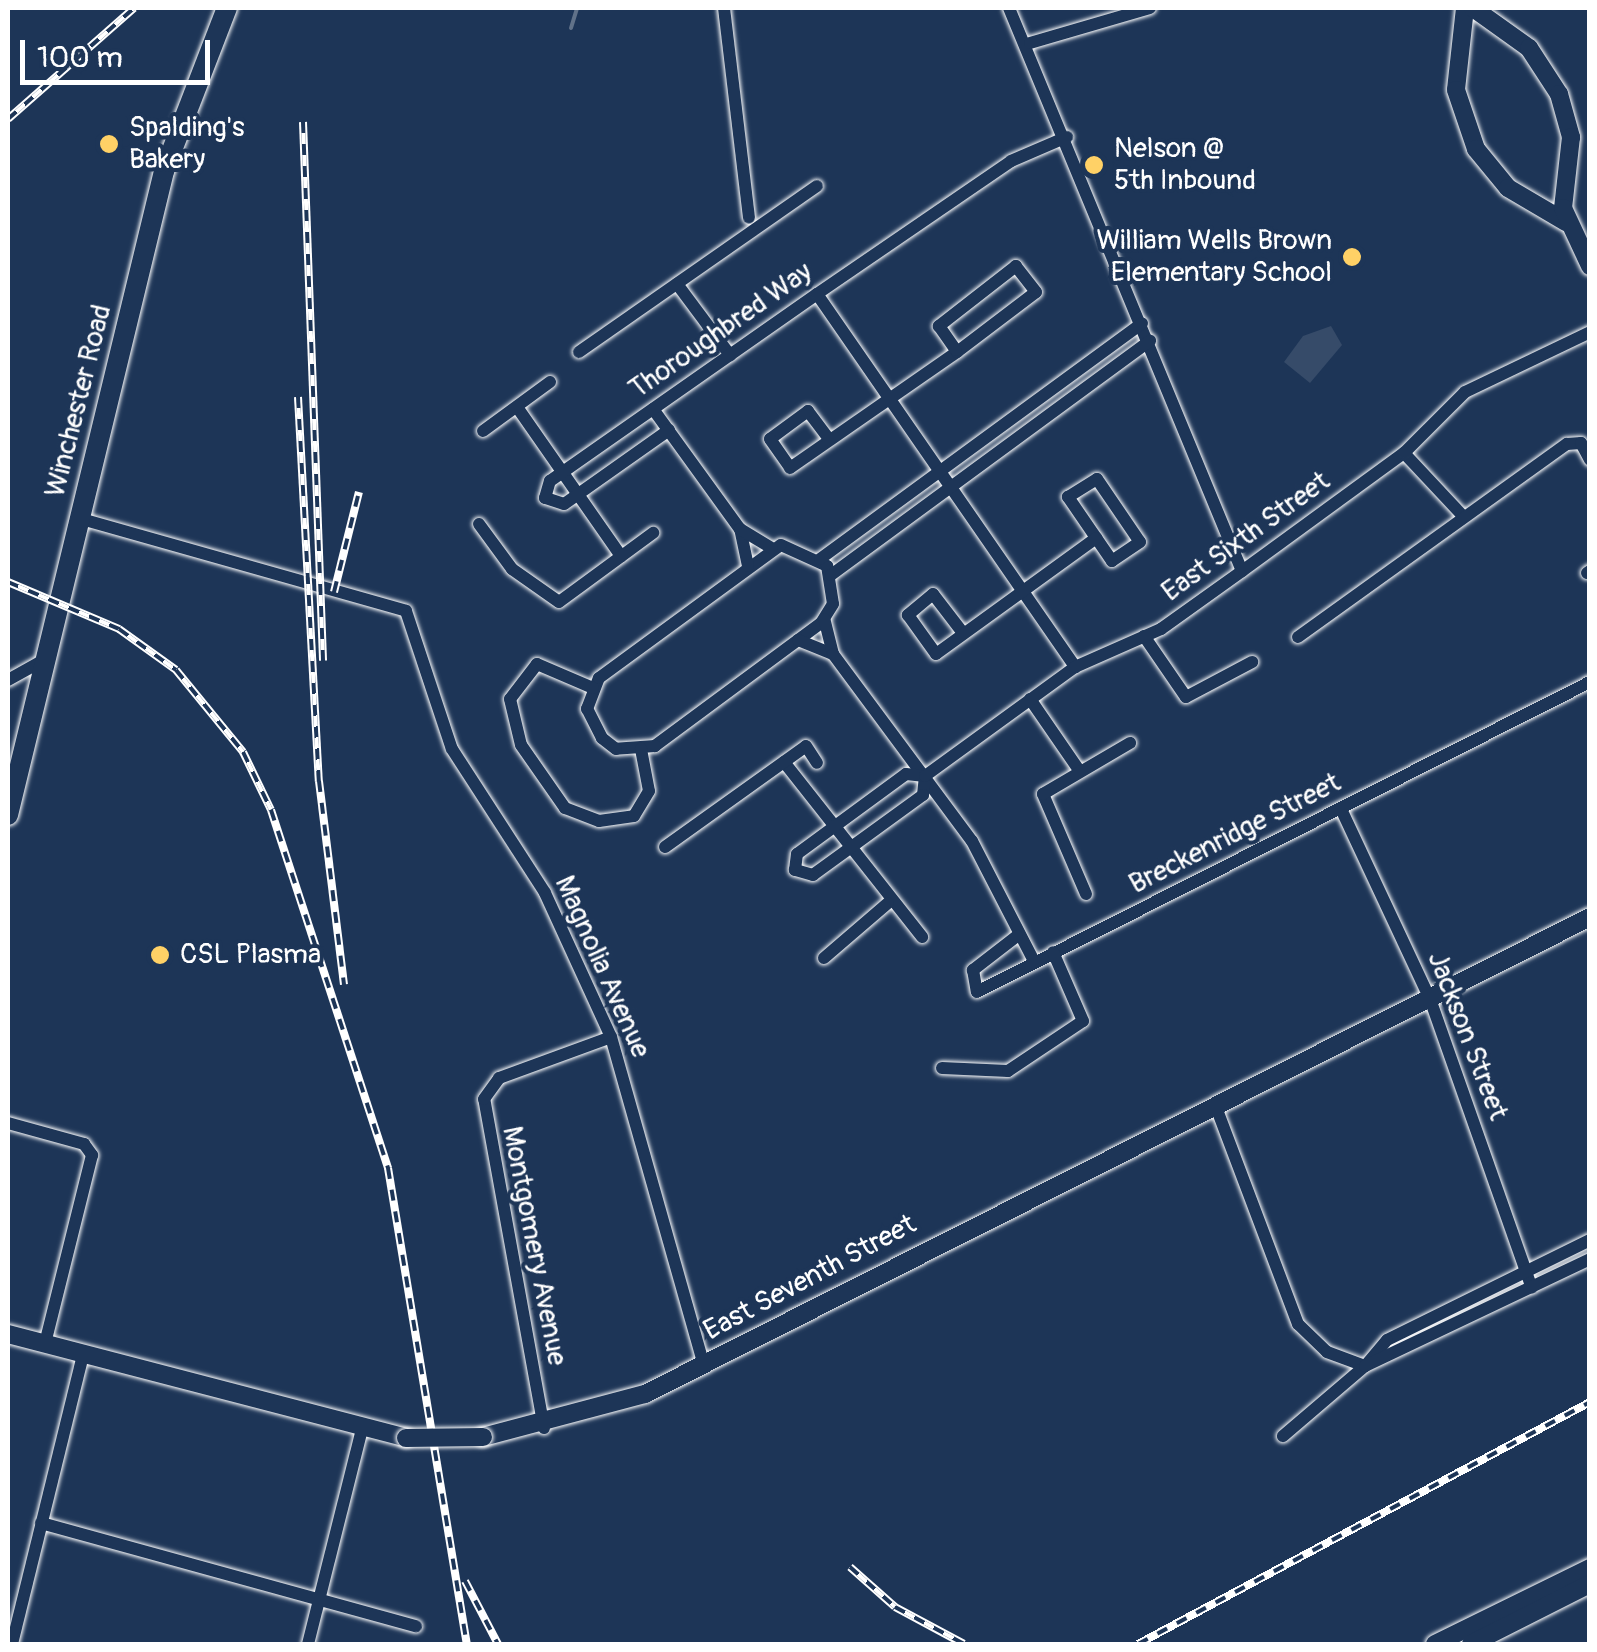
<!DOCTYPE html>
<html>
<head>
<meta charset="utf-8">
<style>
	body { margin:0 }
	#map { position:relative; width:1597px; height:1652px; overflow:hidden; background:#1d3557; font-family:Pangolin,sans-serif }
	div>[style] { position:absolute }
	.green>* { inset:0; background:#364b69 }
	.stream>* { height:4px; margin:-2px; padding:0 2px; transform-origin:2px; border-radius:2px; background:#617289 }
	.roads { filter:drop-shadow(0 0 2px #fff) drop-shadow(0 0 2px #fff) }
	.street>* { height:12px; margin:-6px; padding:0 6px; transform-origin:6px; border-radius:6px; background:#1d3557 }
	.secondary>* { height:18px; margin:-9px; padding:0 9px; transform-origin:9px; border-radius:9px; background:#1d3557 }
	.primary>* { height:20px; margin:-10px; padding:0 10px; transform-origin:10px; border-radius:10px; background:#1d3557 }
	.rail>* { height:8px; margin-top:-4px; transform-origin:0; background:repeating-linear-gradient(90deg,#1d3557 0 11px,#fff 0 22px); box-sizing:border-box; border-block:2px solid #fff }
	.bridges { filter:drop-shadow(0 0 2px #fff) drop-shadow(0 0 2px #fff) }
	.secondary-bridge>* { height:18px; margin:-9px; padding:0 9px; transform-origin:9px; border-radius:9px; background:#1d3557 }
	.dots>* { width:28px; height:28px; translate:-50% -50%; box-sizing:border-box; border:5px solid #1d3557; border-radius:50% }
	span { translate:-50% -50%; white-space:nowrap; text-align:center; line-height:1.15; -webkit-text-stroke:8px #1d3557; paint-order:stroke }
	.poi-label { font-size:28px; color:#fff }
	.left { translate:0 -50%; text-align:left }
	.right { translate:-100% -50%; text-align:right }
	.street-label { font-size:28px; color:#fff }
	.frame { position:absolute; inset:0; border:10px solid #fff; pointer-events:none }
	.scale { position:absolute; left:20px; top:40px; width:190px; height:45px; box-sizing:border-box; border:5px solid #fff; border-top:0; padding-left:12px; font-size:30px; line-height:35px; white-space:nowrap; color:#fff; -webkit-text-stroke:8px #1d3557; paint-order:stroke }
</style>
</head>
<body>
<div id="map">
	<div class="green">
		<i style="clip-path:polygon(1331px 326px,1342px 345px,1310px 383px,1284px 362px,1303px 336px)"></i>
	</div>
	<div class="stream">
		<i style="left:571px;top:28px;width:21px;rotate:-73deg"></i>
	</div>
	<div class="roads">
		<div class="street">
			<i style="left:724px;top:8px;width:211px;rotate:83.2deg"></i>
			<i style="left:1009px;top:8px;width:609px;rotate:67.52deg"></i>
			<i style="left:1030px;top:43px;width:125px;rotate:-16.3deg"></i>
			<i style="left:677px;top:284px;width:89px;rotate:53.3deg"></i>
			<i style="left:817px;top:294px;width:454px;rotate:55.3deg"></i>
			<i style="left:579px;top:352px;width:290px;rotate:-34.9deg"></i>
			<i style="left:517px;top:407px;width:182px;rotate:55.1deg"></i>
			<i style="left:653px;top:409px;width:148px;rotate:54.1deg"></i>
			<i style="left:669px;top:430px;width:128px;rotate:144.8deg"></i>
			<i style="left:564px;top:504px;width:20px;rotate:-162deg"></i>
			<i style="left:545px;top:498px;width:18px;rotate:-74deg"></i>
			<i style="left:550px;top:481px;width:326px;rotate:-35deg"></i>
			<i style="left:817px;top:294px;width:235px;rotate:-34.4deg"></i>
			<i style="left:1011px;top:161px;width:61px;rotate:-23.2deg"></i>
			<i style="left:483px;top:431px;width:83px;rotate:-36.2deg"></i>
			<i style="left:829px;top:439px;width:35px;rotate:-127deg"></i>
			<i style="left:808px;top:411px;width:47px;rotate:143.6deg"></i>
			<i style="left:770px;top:439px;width:35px;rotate:55deg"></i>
			<i style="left:790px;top:468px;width:203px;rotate:-34.8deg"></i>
			<i style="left:957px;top:352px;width:99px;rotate:-37.2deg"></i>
			<i style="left:1036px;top:292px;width:33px;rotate:-128deg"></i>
			<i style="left:1016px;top:266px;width:98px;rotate:142.1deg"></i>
			<i style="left:939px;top:326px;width:29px;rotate:55deg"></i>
			<i style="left:1404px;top:453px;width:83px;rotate:46.9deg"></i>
			<i style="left:1097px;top:479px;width:76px;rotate:55.7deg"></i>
			<i style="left:1140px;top:542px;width:34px;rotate:146deg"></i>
			<i style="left:1112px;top:561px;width:78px;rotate:-124.5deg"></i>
			<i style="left:1068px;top:497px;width:34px;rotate:-32deg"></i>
			<i style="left:78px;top:518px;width:341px;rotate:15.8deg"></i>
			<i style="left:406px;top:611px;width:145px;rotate:71.6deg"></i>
			<i style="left:452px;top:749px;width:171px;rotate:57.1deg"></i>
			<i style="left:545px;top:893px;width:158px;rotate:65.4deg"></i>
			<i style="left:611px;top:1037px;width:341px;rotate:74.2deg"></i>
			<i style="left:479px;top:524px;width:56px;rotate:53.7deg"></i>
			<i style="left:512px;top:569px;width:57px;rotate:35.1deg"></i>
			<i style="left:559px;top:602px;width:117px;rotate:-36.3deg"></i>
			<i style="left:781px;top:545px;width:51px;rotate:24.5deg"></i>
			<i style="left:827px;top:566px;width:38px;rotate:81deg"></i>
			<i style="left:833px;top:604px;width:22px;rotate:122deg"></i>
			<i style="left:821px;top:623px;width:207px;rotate:143.5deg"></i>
			<i style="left:655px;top:746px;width:39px;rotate:176deg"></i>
			<i style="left:616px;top:749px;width:18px;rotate:-142deg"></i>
			<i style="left:602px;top:738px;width:33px;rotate:-117deg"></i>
			<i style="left:587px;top:709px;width:33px;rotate:-69deg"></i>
			<i style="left:599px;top:678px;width:225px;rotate:-36.2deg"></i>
			<i style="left:820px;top:559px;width:399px;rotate:-36.2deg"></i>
			<i style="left:748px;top:566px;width:38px;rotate:-102deg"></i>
			<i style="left:740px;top:529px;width:37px;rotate:31deg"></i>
			<i style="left:1587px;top:573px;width:4px;rotate:-34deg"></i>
			<i style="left:831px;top:575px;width:396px;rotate:-36.3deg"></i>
			<i style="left:963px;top:633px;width:49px;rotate:-127.6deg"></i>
			<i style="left:933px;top:594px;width:33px;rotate:140deg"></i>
			<i style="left:908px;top:615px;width:48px;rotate:54.3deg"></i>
			<i style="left:936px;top:654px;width:198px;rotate:-35.9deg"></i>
			<i style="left:1144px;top:636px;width:74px;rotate:55.5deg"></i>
			<i style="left:1186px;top:697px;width:75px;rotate:-27.9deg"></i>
			<i style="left:1298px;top:637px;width:331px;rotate:-35.7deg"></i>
			<i style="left:1567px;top:444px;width:14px;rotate:-4deg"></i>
			<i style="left:1581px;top:443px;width:19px;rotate:62deg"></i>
			<i style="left:798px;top:640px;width:38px;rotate:22deg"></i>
			<i style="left:833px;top:654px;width:36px;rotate:-104deg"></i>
			<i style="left:833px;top:654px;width:233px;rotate:53.4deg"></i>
			<i style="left:972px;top:841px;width:133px;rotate:62.7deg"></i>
			<i style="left:8px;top:680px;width:41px;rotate:-29.1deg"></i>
			<i style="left:593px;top:688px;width:61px;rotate:-156.8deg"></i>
			<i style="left:537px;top:664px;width:44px;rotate:127.6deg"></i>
			<i style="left:510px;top:699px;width:47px;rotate:76.6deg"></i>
			<i style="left:521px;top:745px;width:77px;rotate:55.1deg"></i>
			<i style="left:565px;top:808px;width:36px;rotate:21deg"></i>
			<i style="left:599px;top:821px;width:35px;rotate:-8deg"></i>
			<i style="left:634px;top:816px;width:29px;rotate:-59deg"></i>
			<i style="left:649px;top:791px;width:43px;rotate:-100.8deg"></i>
			<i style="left:1030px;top:699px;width:86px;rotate:55.4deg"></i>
			<i style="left:784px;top:762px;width:223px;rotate:51.7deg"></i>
			<i style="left:925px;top:776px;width:19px;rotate:96deg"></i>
			<i style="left:923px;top:795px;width:136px;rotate:144deg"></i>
			<i style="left:813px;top:875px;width:19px;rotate:-164deg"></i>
			<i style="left:795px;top:870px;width:16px;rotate:-83deg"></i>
			<i style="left:797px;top:854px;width:135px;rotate:-36.3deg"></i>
			<i style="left:906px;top:774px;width:19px;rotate:6deg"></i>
			<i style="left:925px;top:776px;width:185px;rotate:-36deg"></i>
			<i style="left:1075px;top:667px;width:94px;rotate:-23.8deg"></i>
			<i style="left:1161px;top:629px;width:100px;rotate:-35.6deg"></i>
			<i style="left:1242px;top:571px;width:200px;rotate:-36.1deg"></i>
			<i style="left:1404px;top:453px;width:86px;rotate:-45deg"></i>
			<i style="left:1465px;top:392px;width:139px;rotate:-25.6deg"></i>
			<i style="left:1341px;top:809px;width:210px;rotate:64.9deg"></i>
			<i style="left:1430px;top:999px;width:306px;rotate:70.6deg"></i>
			<i style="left:665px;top:847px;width:173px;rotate:-35.6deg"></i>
			<i style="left:806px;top:746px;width:20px;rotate:57deg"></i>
			<i style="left:1086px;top:894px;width:109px;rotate:-113.3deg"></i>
			<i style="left:1043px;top:794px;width:101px;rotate:-30.4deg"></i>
			<i style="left:1017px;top:936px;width:56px;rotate:142.3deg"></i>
			<i style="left:973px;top:970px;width:22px;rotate:80deg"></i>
			<i style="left:977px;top:992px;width:687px;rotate:-26.83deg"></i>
			<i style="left:824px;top:958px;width:84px;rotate:-40.7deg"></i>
			<i style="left:942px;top:1068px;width:66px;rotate:2.6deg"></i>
			<i style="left:1008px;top:1071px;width:90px;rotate:-33.7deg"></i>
			<i style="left:1083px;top:1021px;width:75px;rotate:-113.5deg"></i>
			<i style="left:1216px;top:1107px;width:232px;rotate:69.3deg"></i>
			<i style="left:1298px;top:1324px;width:40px;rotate:44deg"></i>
			<i style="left:1327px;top:1352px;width:40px;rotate:20.2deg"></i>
			<i style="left:1365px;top:1366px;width:108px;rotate:139.5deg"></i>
			<i style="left:8px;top:1123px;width:79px;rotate:15.4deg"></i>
			<i style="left:84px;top:1144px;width:14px;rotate:54deg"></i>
			<i style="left:92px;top:1155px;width:195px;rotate:104deg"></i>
			<i style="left:1590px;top:1240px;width:226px;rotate:153.8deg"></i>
			<i style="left:1387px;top:1340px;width:34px;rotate:130deg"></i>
			<i style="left:1365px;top:1366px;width:249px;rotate:-25.4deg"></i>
			<i style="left:544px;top:1428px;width:334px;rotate:-100.3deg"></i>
			<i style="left:484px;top:1099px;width:26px;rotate:-54deg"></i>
			<i style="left:499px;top:1078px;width:119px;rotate:-20.1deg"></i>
			<i style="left:41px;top:1523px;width:389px;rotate:15.4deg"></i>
			<i style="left:12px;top:1644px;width:297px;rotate:-76.2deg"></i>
			<i style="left:308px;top:1644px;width:218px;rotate:-75.9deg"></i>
		</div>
		<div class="secondary">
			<i style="left:1465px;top:8px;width:82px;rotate:96.3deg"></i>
			<i style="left:1456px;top:90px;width:62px;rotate:71.3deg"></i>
			<i style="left:1476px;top:149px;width:50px;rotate:50.6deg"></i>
			<i style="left:1508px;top:188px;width:67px;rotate:30.4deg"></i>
			<i style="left:1473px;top:8px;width:69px;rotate:35.5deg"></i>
			<i style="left:1529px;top:48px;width:55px;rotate:56.9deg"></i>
			<i style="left:1559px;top:94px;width:45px;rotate:74.4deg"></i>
			<i style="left:1571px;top:137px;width:71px;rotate:96.4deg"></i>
			<i style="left:1563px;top:208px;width:64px;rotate:65deg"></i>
			<i style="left:8px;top:1334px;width:411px;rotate:14.6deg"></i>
			<i style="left:483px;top:1437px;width:168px;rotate:-14.9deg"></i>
			<i style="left:645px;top:1394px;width:1059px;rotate:-26.78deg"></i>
			<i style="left:1435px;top:1644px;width:173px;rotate:-26.1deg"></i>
			<i style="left:1471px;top:1644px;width:133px;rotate:-26.8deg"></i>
		</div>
		<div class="primary">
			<i style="left:8px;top:815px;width:663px;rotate:-76.38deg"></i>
			<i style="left:164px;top:171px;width:175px;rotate:-68.9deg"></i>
		</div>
	</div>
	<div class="rail">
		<i style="left:8px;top:119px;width:168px;rotate:-41.4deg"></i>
		<i style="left:303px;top:122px;width:539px;rotate:87.87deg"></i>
		<i style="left:298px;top:397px;width:385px;rotate:86.9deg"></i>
		<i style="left:319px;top:781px;width:205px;rotate:83deg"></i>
		<i style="left:8px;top:582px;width:121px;rotate:22.9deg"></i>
		<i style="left:119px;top:629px;width:70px;rotate:35.7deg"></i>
		<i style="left:176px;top:670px;width:106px;rotate:50.7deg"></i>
		<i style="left:243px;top:752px;width:64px;rotate:64.2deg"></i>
		<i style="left:271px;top:810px;width:377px;rotate:71.9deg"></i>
		<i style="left:388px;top:1168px;width:483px;rotate:80.6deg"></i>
		<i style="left:334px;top:592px;width:103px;rotate:-76deg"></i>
		<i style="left:850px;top:1567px;width:60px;rotate:41.6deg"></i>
		<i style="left:895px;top:1607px;width:78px;rotate:28.2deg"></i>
		<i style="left:465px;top:1581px;width:71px;rotate:62.4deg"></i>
		<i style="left:1138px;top:1644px;width:513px;rotate:-28.16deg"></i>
	</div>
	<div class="bridges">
		<div class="secondary-bridge">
			<i style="left:406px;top:1438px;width:77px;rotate:-0.7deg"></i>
		</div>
	</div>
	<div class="dots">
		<i style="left:109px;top:144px;background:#ffd166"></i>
		<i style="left:1094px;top:165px;background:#ffd166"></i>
		<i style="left:1352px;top:257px;background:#ffd166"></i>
		<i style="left:160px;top:955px;background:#ffd166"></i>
	</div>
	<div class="poi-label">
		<span class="left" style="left:129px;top:144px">Spalding's<br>Bakery</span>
		<span class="left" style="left:1114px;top:165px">Nelson @<br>5th Inbound</span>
		<span class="right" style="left:1332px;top:257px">William Wells Brown<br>Elementary School</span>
		<span class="left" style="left:180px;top:955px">CSL Plasma</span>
	</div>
	<div class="street-label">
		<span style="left:721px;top:331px;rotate:-35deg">Thoroughbred Way</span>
		<span style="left:79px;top:401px;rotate:-76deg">Winchester Road</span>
		<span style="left:1246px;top:537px;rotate:-36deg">East Sixth Street</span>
		<span style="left:1235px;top:834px;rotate:-27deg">Breckenridge Street</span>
		<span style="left:602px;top:967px;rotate:66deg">Magnolia Avenue</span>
		<span style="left:1467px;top:1036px;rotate:69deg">Jackson Street</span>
		<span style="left:534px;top:1246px;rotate:79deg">Montgomery Avenue</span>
		<span style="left:810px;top:1278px;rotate:-28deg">East Seventh Street</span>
	</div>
	<div class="frame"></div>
	<div class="scale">100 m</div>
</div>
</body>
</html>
